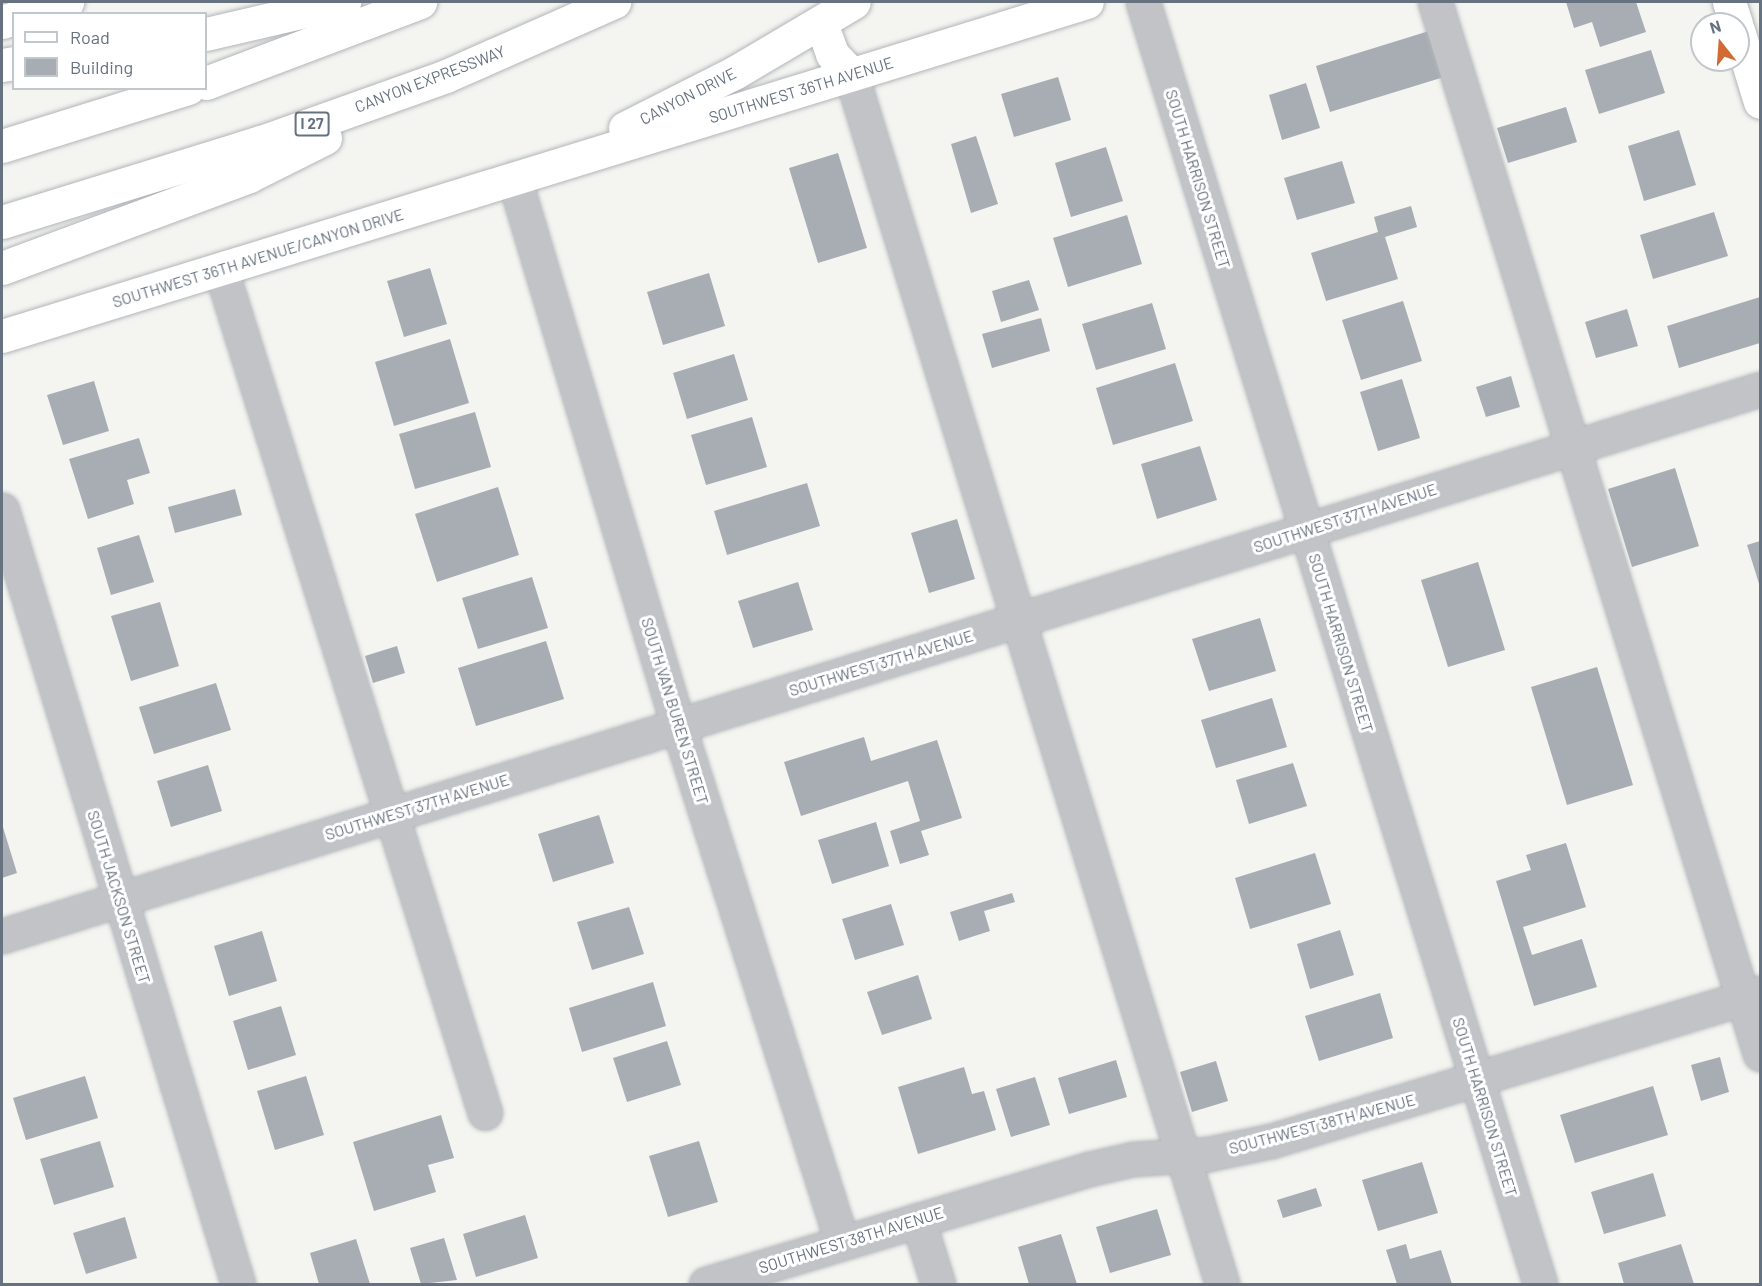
<!DOCTYPE html>
<html>
<head>
<meta charset="utf-8">
<style>
	body { margin:0 }
	#map { position:relative; width:1762px; height:1286px; overflow:hidden; background:#f4f5f1; font-family:Barlow,sans-serif }
	div>[style] { position:absolute }
	.building>* { inset:0; background:#a7adb3 }
	.roads { filter:drop-shadow(0 0 2px #b2b5b9) drop-shadow(0 0 2px #b2b5b9) }
	.minor>* { height:33px; margin:-16.5px; padding:0 16.5px; transform-origin:16.5px; border-radius:16.5px; background:#c1c3c7 }
	.major>* { height:33px; margin:-16.5px; padding:0 16.5px; transform-origin:16.5px; border-radius:16.5px; background:#fff }
	.highway>* { height:33px; margin:-16.5px; padding:0 16.5px; transform-origin:16.5px; border-radius:16.5px; background:#fff }
	span { translate:-50% -50%; white-space:nowrap; text-align:center; line-height:1.15; -webkit-text-stroke:6px #fff; paint-order:stroke }
	.shield-label span { padding:2px 4px; background:#fff; border:2px solid; border-radius:4px; -webkit-text-stroke-width:0 }
	.shield-label { font-size:15px; color:#677280; font-weight:700 }
	.street-label { font-size:16px; color:#677280 }
	.frame { position:absolute; inset:0; border:3px solid #677280; pointer-events:none }
	.legend { position:absolute; left:12px; top:12px; width:195px; height:78px; box-sizing:border-box; background:#fff; border:2px solid #c2c7cc; margin:0; padding:8px 10px; list-style:none; font-size:18px; color:#677280 }
	.legend li { display:flex; align-items:center; gap:12px; height:30px }
	.legend b { width:30px; border:2px solid #c2c7cc }
	.north { position:absolute; left:1690px; top:12px; width:60px; height:60px; box-sizing:border-box; background:#fff; border:2px solid #c2c7cc; border-radius:50%; rotate:343deg; font-size:16px; font-weight:700; line-height:24px; text-align:center; color:#677280 }
	.north::after { content:''; display:block; margin:auto; width:21px; height:27px; background:#d26a34; clip-path:polygon(50% 0,100% 100%,50% 72%,0 100%) }
</style>
</head>
<body>
<div id="map">
	<div class="building">
		<i style="clip-path:polygon(1566px 2px,1636px 2px,1646px 32px,1600px 47px,1592px 22px,1574px 28px)"></i>
		<i style="clip-path:polygon(1429px 31px,1444px 77px,1330px 112px,1316px 66px)"></i>
		<i style="clip-path:polygon(1651px 50px,1665px 93px,1599px 114px,1585px 70px)"></i>
		<i style="clip-path:polygon(1058px 77px,1071px 120px,1014px 137px,1001px 94px)"></i>
		<i style="clip-path:polygon(1306px 83px,1320px 128px,1282px 140px,1269px 95px)"></i>
		<i style="clip-path:polygon(1566px 107px,1577px 142px,1508px 163px,1497px 128px)"></i>
		<i style="clip-path:polygon(1679px 130px,1696px 185px,1644px 201px,1628px 146px)"></i>
		<i style="clip-path:polygon(976px 136px,998px 204px,971px 213px,951px 144px)"></i>
		<i style="clip-path:polygon(1106px 147px,1123px 201px,1071px 217px,1055px 163px)"></i>
		<i style="clip-path:polygon(838px 153px,867px 248px,818px 263px,789px 168px)"></i>
		<i style="clip-path:polygon(1342px 161px,1355px 203px,1297px 220px,1284px 178px)"></i>
		<i style="clip-path:polygon(1411px 206px,1417px 227px,1385px 237px,1398px 279px,1326px 301px,1311px 253px,1378px 232px,1374px 217px)"></i>
		<i style="clip-path:polygon(1714px 212px,1728px 256px,1653px 279px,1640px 235px)"></i>
		<i style="clip-path:polygon(1127px 215px,1142px 264px,1068px 287px,1053px 238px)"></i>
		<i style="clip-path:polygon(430px 268px,447px 324px,404px 337px,387px 281px)"></i>
		<i style="clip-path:polygon(709px 273px,725px 326px,663px 345px,647px 292px)"></i>
		<i style="clip-path:polygon(1029px 280px,1039px 310px,1001px 322px,992px 291px)"></i>
		<i style="clip-path:polygon(1760px 297px,1760px 343px,1679px 368px,1667px 326px)"></i>
		<i style="clip-path:polygon(1403px 301px,1422px 361px,1361px 380px,1342px 320px)"></i>
		<i style="clip-path:polygon(1152px 303px,1166px 349px,1096px 370px,1082px 324px)"></i>
		<i style="clip-path:polygon(1627px 309px,1638px 346px,1596px 358px,1585px 322px)"></i>
		<i style="clip-path:polygon(1041px 318px,1050px 351px,992px 368px,982px 334px)"></i>
		<i style="clip-path:polygon(450px 339px,469px 403px,394px 426px,375px 362px)"></i>
		<i style="clip-path:polygon(734px 354px,748px 400px,687px 419px,673px 373px)"></i>
		<i style="clip-path:polygon(1175px 363px,1193px 421px,1113px 445px,1096px 388px)"></i>
		<i style="clip-path:polygon(1511px 376px,1520px 407px,1486px 417px,1476px 387px)"></i>
		<i style="clip-path:polygon(1402px 379px,1420px 438px,1378px 451px,1360px 392px)"></i>
		<i style="clip-path:polygon(94px 381px,109px 431px,63px 445px,47px 395px)"></i>
		<i style="clip-path:polygon(475px 412px,491px 467px,415px 489px,399px 434px)"></i>
		<i style="clip-path:polygon(752px 417px,767px 467px,706px 485px,691px 435px)"></i>
		<i style="clip-path:polygon(139px 438px,150px 473px,127px 480px,134px 504px,88px 519px,69px 459px)"></i>
		<i style="clip-path:polygon(1200px 446px,1217px 500px,1157px 519px,1141px 464px)"></i>
		<i style="clip-path:polygon(1675px 468px,1699px 546px,1632px 567px,1608px 489px)"></i>
		<i style="clip-path:polygon(807px 483px,820px 526px,727px 555px,714px 511px)"></i>
		<i style="clip-path:polygon(498px 487px,519px 555px,437px 582px,415px 514px)"></i>
		<i style="clip-path:polygon(235px 489px,242px 515px,175px 533px,168px 507px)"></i>
		<i style="clip-path:polygon(957px 519px,975px 579px,929px 593px,911px 533px)"></i>
		<i style="clip-path:polygon(139px 535px,154px 582px,111px 595px,97px 548px)"></i>
		<i style="clip-path:polygon(1760px 541px,1760px 587px,1747px 545px)"></i>
		<i style="clip-path:polygon(1478px 562px,1505px 650px,1448px 667px,1421px 580px)"></i>
		<i style="clip-path:polygon(532px 577px,548px 628px,478px 649px,462px 598px)"></i>
		<i style="clip-path:polygon(798px 582px,813px 630px,753px 648px,738px 601px)"></i>
		<i style="clip-path:polygon(160px 602px,179px 666px,131px 681px,111px 616px)"></i>
		<i style="clip-path:polygon(1260px 618px,1276px 671px,1209px 691px,1192px 639px)"></i>
		<i style="clip-path:polygon(546px 641px,564px 699px,476px 726px,458px 668px)"></i>
		<i style="clip-path:polygon(397px 646px,405px 673px,373px 683px,365px 656px)"></i>
		<i style="clip-path:polygon(1597px 667px,1633px 785px,1567px 805px,1531px 687px)"></i>
		<i style="clip-path:polygon(216px 683px,231px 730px,154px 754px,139px 707px)"></i>
		<i style="clip-path:polygon(1272px 698px,1287px 747px,1216px 768px,1201px 720px)"></i>
		<i style="clip-path:polygon(864px 737px,871px 761px,937px 740px,962px 818px,921px 831px,929px 855px,900px 864px,890px 831px,920px 821px,908px 781px,801px 816px,784px 762px)"></i>
		<i style="clip-path:polygon(1293px 763px,1307px 806px,1249px 824px,1236px 780px)"></i>
		<i style="clip-path:polygon(208px 765px,222px 811px,171px 827px,157px 781px)"></i>
		<i style="clip-path:polygon(599px 815px,614px 863px,553px 882px,538px 834px)"></i>
		<i style="clip-path:polygon(876px 822px,889px 866px,832px 884px,818px 840px)"></i>
		<i style="clip-path:polygon(2px 824px,17px 873px,2px 878px)"></i>
		<i style="clip-path:polygon(1566px 843px,1586px 907px,1523px 927px,1532px 955px,1582px 939px,1597px 987px,1534px 1006px,1496px 881px,1531px 870px,1526px 855px)"></i>
		<i style="clip-path:polygon(1315px 853px,1331px 904px,1250px 929px,1235px 878px)"></i>
		<i style="clip-path:polygon(1012px 893px,1015px 902px,984px 911px,990px 931px,959px 941px,950px 912px)"></i>
		<i style="clip-path:polygon(891px 904px,904px 945px,855px 960px,842px 919px)"></i>
		<i style="clip-path:polygon(629px 907px,644px 954px,592px 970px,577px 922px)"></i>
		<i style="clip-path:polygon(1340px 930px,1354px 975px,1310px 989px,1297px 944px)"></i>
		<i style="clip-path:polygon(262px 931px,277px 981px,229px 996px,214px 946px)"></i>
		<i style="clip-path:polygon(918px 975px,932px 1019px,882px 1035px,867px 992px)"></i>
		<i style="clip-path:polygon(653px 982px,666px 1026px,582px 1052px,569px 1008px)"></i>
		<i style="clip-path:polygon(1380px 993px,1393px 1038px,1319px 1061px,1305px 1016px)"></i>
		<i style="clip-path:polygon(281px 1006px,296px 1055px,248px 1070px,233px 1021px)"></i>
		<i style="clip-path:polygon(667px 1041px,681px 1085px,627px 1102px,613px 1058px)"></i>
		<i style="clip-path:polygon(1720px 1057px,1729px 1092px,1701px 1101px,1691px 1065px)"></i>
		<i style="clip-path:polygon(1116px 1060px,1127px 1097px,1069px 1114px,1058px 1078px)"></i>
		<i style="clip-path:polygon(1216px 1061px,1228px 1101px,1192px 1112px,1180px 1072px)"></i>
		<i style="clip-path:polygon(964px 1067px,972px 1094px,984px 1091px,996px 1130px,918px 1154px,898px 1087px)"></i>
		<i style="clip-path:polygon(85px 1076px,98px 1118px,26px 1140px,13px 1098px)"></i>
		<i style="clip-path:polygon(306px 1076px,324px 1135px,275px 1150px,257px 1091px)"></i>
		<i style="clip-path:polygon(1035px 1077px,1050px 1125px,1011px 1137px,996px 1089px)"></i>
		<i style="clip-path:polygon(1653px 1086px,1668px 1135px,1575px 1163px,1560px 1115px)"></i>
		<i style="clip-path:polygon(441px 1115px,454px 1158px,428px 1165px,436px 1192px,374px 1211px,353px 1142px)"></i>
		<i style="clip-path:polygon(100px 1141px,114px 1187px,54px 1205px,40px 1159px)"></i>
		<i style="clip-path:polygon(699px 1141px,718px 1202px,668px 1217px,649px 1156px)"></i>
		<i style="clip-path:polygon(1422px 1162px,1438px 1213px,1378px 1231px,1362px 1180px)"></i>
		<i style="clip-path:polygon(1653px 1173px,1666px 1216px,1604px 1234px,1591px 1192px)"></i>
		<i style="clip-path:polygon(1316px 1188px,1322px 1206px,1283px 1218px,1277px 1200px)"></i>
		<i style="clip-path:polygon(1157px 1209px,1171px 1255px,1110px 1273px,1096px 1227px)"></i>
		<i style="clip-path:polygon(525px 1215px,538px 1258px,476px 1277px,463px 1234px)"></i>
		<i style="clip-path:polygon(125px 1217px,137px 1258px,86px 1274px,73px 1233px)"></i>
		<i style="clip-path:polygon(1061px 1234px,1077px 1284px,1029px 1284px,1018px 1247px)"></i>
		<i style="clip-path:polygon(444px 1238px,457px 1280px,421px 1284px,410px 1248px)"></i>
		<i style="clip-path:polygon(356px 1239px,370px 1284px,319px 1284px,310px 1253px)"></i>
		<i style="clip-path:polygon(1406px 1244px,1410px 1259px,1441px 1250px,1452px 1284px,1397px 1284px,1386px 1250px)"></i>
		<i style="clip-path:polygon(1681px 1244px,1694px 1284px,1624px 1284px,1618px 1263px)"></i>
	</div>
	<div class="roads">
		<div class="minor">
			<i style="left:1143px;top:2px;width:1342px;rotate:72.79deg"></i>
			<i style="left:1435px;top:2px;width:1101px;rotate:72.83deg"></i>
			<i style="left:851px;top:74px;width:1266px;rotate:72.95deg"></i>
			<i style="left:514px;top:178px;width:571px;rotate:73.31deg"></i>
			<i style="left:678px;top:725px;width:542px;rotate:72.4deg"></i>
			<i style="left:221px;top:270px;width:883px;rotate:72.61deg"></i>
			<i style="left:2px;top:510px;width:809px;rotate:73.04deg"></i>
			<i style="left:2px;top:936px;width:1841px;rotate:-17.28deg"></i>
			<i style="left:918px;top:1220px;width:67px;rotate:72.6deg"></i>
			<i style="left:706px;top:1284px;width:400px;rotate:-16.7deg"></i>
			<i style="left:1089px;top:1169px;width:45px;rotate:-12.8deg"></i>
			<i style="left:1133px;top:1159px;width:75px;rotate:-3.8deg"></i>
			<i style="left:1208px;top:1154px;width:64px;rotate:-11.7deg"></i>
			<i style="left:1271px;top:1141px;width:511px;rotate:-16.84deg"></i>
		</div>
		<div class="major">
			<i style="left:1729px;top:2px;width:23px;rotate:72deg"></i>
			<i style="left:28px;top:14px;width:41px;rotate:-17.1deg"></i>
			<i style="left:2px;top:22px;width:13px;rotate:-18deg"></i>
			<i style="left:821px;top:23px;width:33px;rotate:70deg"></i>
			<i style="left:832px;top:54px;width:28px;rotate:46deg"></i>
			<i style="left:1738px;top:30px;width:75px;rotate:73deg"></i>
			<i style="left:625px;top:128px;width:122px;rotate:-26.8deg"></i>
			<i style="left:734px;top:73px;width:139px;rotate:-30.6deg"></i>
			<i style="left:2px;top:336px;width:1135px;rotate:-17.11deg"></i>
		</div>
		<div class="highway">
			<i style="left:206px;top:34px;width:142px;rotate:-13.1deg"></i>
			<i style="left:2px;top:65px;width:12px;rotate:-9deg"></i>
			<i style="left:206px;top:83px;width:229px;rotate:-20.7deg"></i>
			<i style="left:2px;top:146px;width:195px;rotate:-17.3deg"></i>
			<i style="left:2px;top:222px;width:271px;rotate:-17.2deg"></i>
			<i style="left:261px;top:142px;width:196px;rotate:-19.6deg"></i>
			<i style="left:446px;top:76px;width:184px;rotate:-23.8deg"></i>
			<i style="left:2px;top:268px;width:264px;rotate:-20.4deg"></i>
			<i style="left:249px;top:176px;width:85px;rotate:-26.6deg"></i>
		</div>
	</div>
	<div class="shield-label">
		<span style="left:312px;top:124px">I 27</span>
	</div>
	<div class="street-label">
		<span style="left:430px;top:79px;rotate:-21deg">CANYON EXPRESSWAY</span>
		<span style="left:801px;top:90px;rotate:-17deg">SOUTHWEST 36TH AVENUE</span>
		<span style="left:688px;top:96px;rotate:-27deg">CANYON DRIVE</span>
		<span style="left:1198px;top:179px;rotate:73deg">SOUTH HARRISON STREET</span>
		<span style="left:258px;top:258px;rotate:-17deg">SOUTHWEST 36TH AVENUE/CANYON DRIVE</span>
		<span style="left:1345px;top:518px;rotate:-18deg">SOUTHWEST 37TH AVENUE</span>
		<span style="left:1341px;top:643px;rotate:73deg">SOUTH HARRISON STREET</span>
		<span style="left:881px;top:663px;rotate:-17deg">SOUTHWEST 37TH AVENUE</span>
		<span style="left:675px;top:711px;rotate:73deg">SOUTH VAN BUREN STREET</span>
		<span style="left:417px;top:807px;rotate:-17deg">SOUTHWEST 37TH AVENUE</span>
		<span style="left:119px;top:897px;rotate:73deg">SOUTH JACKSON STREET</span>
		<span style="left:1485px;top:1107px;rotate:73deg">SOUTH HARRISON STREET</span>
		<span style="left:1322px;top:1124px;rotate:-15deg">SOUTHWEST 38TH AVENUE</span>
		<span style="left:851px;top:1240px;rotate:-17deg">SOUTHWEST 38TH AVENUE</span>
	</div>
	<div class="frame"></div>
	<ul class="legend">
	<li><b style="height:8px;background:#fff"></b>Road</li>
	<li><b style="height:16px;background:#a7adb3"></b>Building</li>
	</ul>
	<div class="north">N</div>
</div>
</body>
</html>
